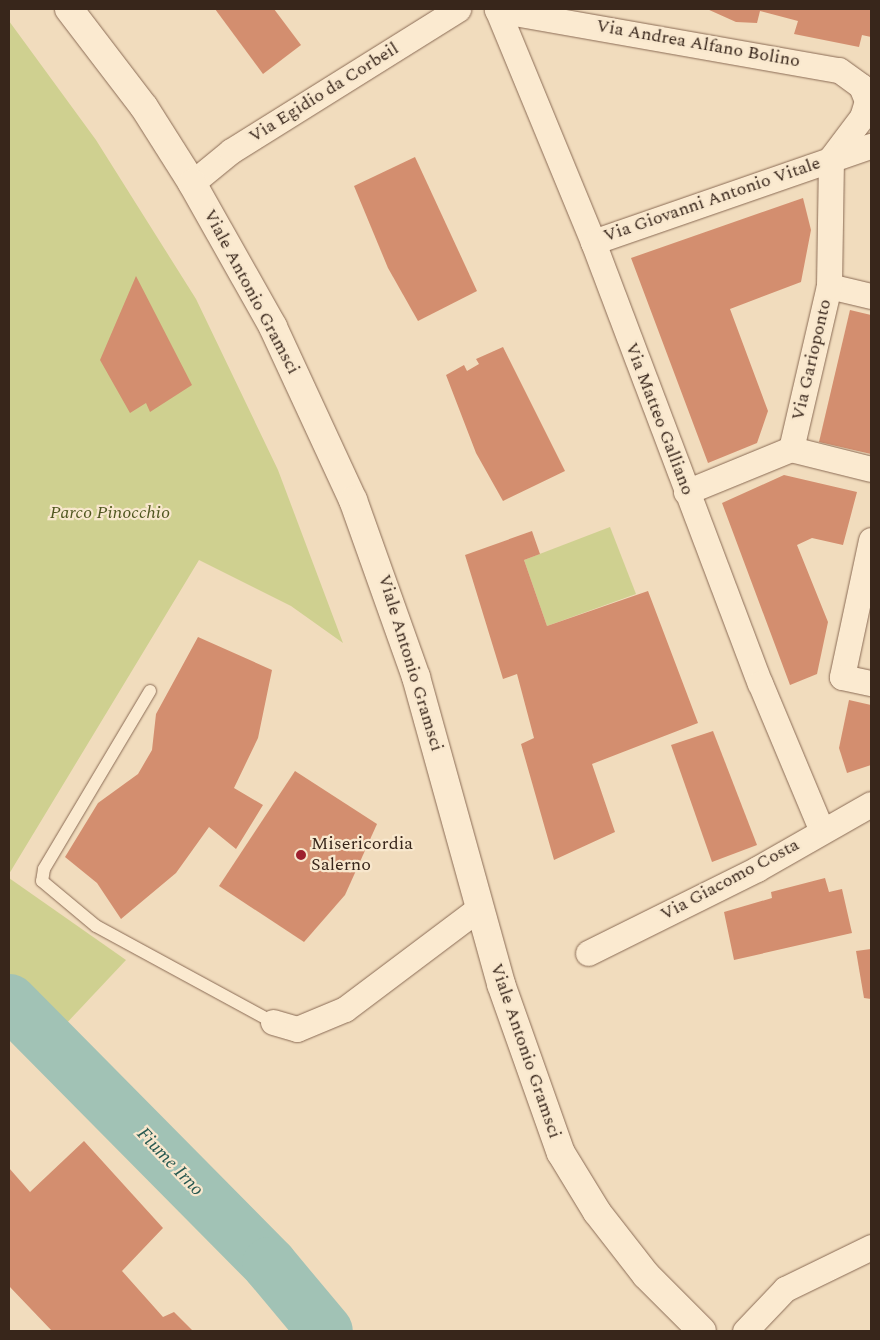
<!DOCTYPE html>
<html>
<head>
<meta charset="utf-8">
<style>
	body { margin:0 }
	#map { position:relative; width:880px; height:1340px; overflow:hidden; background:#f1dcbd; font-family:Spectral,serif }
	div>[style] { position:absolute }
	.green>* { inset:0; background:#cfd090 }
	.river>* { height:55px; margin:-27.5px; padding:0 27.5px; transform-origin:27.5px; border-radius:27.5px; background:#a1c2b5 }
	.building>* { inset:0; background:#d38e6f }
	.roads { filter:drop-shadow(0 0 1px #8a6b55) drop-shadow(0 0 1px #8a6b55) }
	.service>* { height:12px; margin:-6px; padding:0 6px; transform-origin:6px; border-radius:6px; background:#fbead0 }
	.minor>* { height:25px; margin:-12.5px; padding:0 12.5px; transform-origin:12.5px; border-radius:12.5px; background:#fbead0 }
	.secondary>* { height:28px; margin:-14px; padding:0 14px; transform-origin:14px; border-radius:14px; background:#fbead0 }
	.dots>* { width:14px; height:14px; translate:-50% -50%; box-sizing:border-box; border:2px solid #f8e7cd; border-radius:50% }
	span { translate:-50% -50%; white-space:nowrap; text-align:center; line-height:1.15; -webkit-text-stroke:4.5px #f8e7cd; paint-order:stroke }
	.street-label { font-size:18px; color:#38261b }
	.park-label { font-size:18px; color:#4f561f; font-style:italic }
	.poi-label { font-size:18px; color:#38261b }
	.left { translate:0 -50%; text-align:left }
	.water-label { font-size:19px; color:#285951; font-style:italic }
	.frame { position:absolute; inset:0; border:10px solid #38261b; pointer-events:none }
</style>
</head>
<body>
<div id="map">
	<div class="green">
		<i style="clip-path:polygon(9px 21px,96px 140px,196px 299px,278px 470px,343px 643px,291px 606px,199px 560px,9px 874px)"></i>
		<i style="clip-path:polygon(610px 527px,636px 594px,547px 626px,524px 560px)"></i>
		<i style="clip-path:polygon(9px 878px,126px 960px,63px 1027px,9px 984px)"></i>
	</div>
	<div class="river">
		<i style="left:9px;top:1001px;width:370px;rotate:45.3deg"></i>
		<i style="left:269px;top:1264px;width:87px;rotate:50.1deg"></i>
	</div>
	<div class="building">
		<i style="clip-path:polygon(215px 9px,274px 9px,301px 45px,263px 74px)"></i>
		<i style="clip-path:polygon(707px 9px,871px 9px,871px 37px,862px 35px,859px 47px,794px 34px,798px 21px,760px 11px,757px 23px,736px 22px)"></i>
		<i style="clip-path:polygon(415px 157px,477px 291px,418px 321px,388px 268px,354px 186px)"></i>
		<i style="clip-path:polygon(803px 198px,811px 230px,801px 282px,730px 309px,768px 411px,757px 443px,708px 463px,631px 258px)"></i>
		<i style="clip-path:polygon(136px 276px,192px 385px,150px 412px,146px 403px,130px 413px,100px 360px)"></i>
		<i style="clip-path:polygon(850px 310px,871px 315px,871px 454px,819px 442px)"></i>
		<i style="clip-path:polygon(503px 347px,565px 471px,503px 501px,476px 453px,446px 375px,464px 365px,467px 371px,479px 364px,476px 359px)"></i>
		<i style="clip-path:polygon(784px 475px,857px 492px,843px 545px,812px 538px,797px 545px,828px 622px,817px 674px,790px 685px,722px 503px)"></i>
		<i style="clip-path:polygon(532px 531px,540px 554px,524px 560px,547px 626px,648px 591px,698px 723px,592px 764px,615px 832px,554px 860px,521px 744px,534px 738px,517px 674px,503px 679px,465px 555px)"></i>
		<i style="clip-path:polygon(198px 637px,272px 670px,258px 738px,234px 788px,263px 805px,236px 849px,209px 827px,176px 873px,121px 919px,97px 883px,65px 857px,98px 803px,138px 774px,152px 750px,156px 714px)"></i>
		<i style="clip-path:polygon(849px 700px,871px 705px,871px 765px,847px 773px,839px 748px)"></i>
		<i style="clip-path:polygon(713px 731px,757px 845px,712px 862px,671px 745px)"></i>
		<i style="clip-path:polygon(295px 771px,377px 824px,345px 895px,304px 942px,219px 886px)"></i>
		<i style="clip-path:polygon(825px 878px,829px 892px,842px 889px,852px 933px,734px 960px,724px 912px,772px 898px,771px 892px)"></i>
		<i style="clip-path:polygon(871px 949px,871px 999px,864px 998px,856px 951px)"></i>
		<i style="clip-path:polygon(84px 1141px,163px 1228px,122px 1271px,163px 1317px,174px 1312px,193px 1331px,52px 1331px,9px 1286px,9px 1168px,30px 1192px)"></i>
	</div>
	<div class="roads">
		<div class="service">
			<i style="left:150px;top:691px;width:207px;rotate:120.8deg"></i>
			<i style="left:44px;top:869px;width:12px;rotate:99deg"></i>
			<i style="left:42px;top:881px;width:70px;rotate:39.8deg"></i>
			<i style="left:96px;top:926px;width:201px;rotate:28.5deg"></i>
		</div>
		<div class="minor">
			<i style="left:497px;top:9px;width:252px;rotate:67.6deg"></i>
			<i style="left:593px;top:242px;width:472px;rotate:69.3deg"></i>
			<i style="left:760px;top:683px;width:158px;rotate:67.3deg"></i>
			<i style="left:497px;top:10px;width:347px;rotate:10deg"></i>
			<i style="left:839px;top:70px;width:27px;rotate:36deg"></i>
			<i style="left:861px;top:86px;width:16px;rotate:68deg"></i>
			<i style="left:867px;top:101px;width:17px;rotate:107deg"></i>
			<i style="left:862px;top:117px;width:51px;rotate:127.1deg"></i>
			<i style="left:192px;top:183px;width:50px;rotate:-39.4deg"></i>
			<i style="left:231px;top:151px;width:268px;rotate:-32deg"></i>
			<i style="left:593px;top:242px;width:294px;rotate:-19.1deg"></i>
			<i style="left:829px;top:286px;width:43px;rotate:13.4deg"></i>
			<i style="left:791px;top:449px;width:82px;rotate:14deg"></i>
			<i style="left:686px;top:492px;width:113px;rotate:-22.3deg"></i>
			<i style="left:791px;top:449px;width:167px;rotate:-76.9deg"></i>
			<i style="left:829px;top:286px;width:128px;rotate:-89.1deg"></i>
			<i style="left:871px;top:540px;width:140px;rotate:102deg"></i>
			<i style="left:842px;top:677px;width:30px;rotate:12deg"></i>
			<i style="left:588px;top:953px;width:189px;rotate:-26.4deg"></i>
			<i style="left:757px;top:869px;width:131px;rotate:-29.7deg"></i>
			<i style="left:273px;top:1022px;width:25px;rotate:16deg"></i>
			<i style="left:297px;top:1029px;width:52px;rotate:-22.6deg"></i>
			<i style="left:345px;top:1009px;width:168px;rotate:-37deg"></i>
			<i style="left:745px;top:1331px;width:58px;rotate:-46.4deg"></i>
			<i style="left:785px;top:1289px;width:96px;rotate:-26deg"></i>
		</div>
		<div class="secondary">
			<i style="left:69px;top:9px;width:123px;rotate:52.6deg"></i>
			<i style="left:144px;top:107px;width:90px;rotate:57.7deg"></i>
			<i style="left:192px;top:183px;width:165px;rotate:60.6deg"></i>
			<i style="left:273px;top:327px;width:191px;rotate:65.2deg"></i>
			<i style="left:353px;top:500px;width:188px;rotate:70.4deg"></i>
			<i style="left:416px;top:677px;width:319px;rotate:74.5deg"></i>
			<i style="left:501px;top:984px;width:179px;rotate:70.5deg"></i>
			<i style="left:561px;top:1153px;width:69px;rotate:58.6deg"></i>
			<i style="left:597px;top:1212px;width:80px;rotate:52.1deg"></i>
			<i style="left:646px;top:1275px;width:79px;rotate:45deg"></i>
		</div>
	</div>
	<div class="dots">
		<i style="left:301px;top:855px;background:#9e202f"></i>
	</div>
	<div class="street-label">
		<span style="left:698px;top:44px;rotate:10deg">Via Andrea Alfano Bolino</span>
		<span style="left:324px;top:93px;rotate:-32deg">Via Egidio da Corbeil</span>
		<span style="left:712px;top:200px;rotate:-19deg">Via Giovanni Antonio Vitale</span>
		<span style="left:251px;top:292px;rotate:62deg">Viale Antonio Gramsci</span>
		<span style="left:812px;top:360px;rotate:-77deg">Via Garioponto</span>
		<span style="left:659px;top:419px;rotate:69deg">Via Matteo Galliano</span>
		<span style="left:410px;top:663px;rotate:73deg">Viale Antonio Gramsci</span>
		<span style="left:730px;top:880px;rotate:-28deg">Via Giacomo Costa</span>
		<span style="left:525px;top:1051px;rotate:71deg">Viale Antonio Gramsci</span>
	</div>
	<div class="park-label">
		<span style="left:110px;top:513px">Parco Pinocchio</span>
	</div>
	<div class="poi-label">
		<span class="left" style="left:311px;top:855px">Misericordia<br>Salerno</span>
	</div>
	<div class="water-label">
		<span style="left:170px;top:1162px;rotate:46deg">Fiume Irno</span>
	</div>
	<div class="frame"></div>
</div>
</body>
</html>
